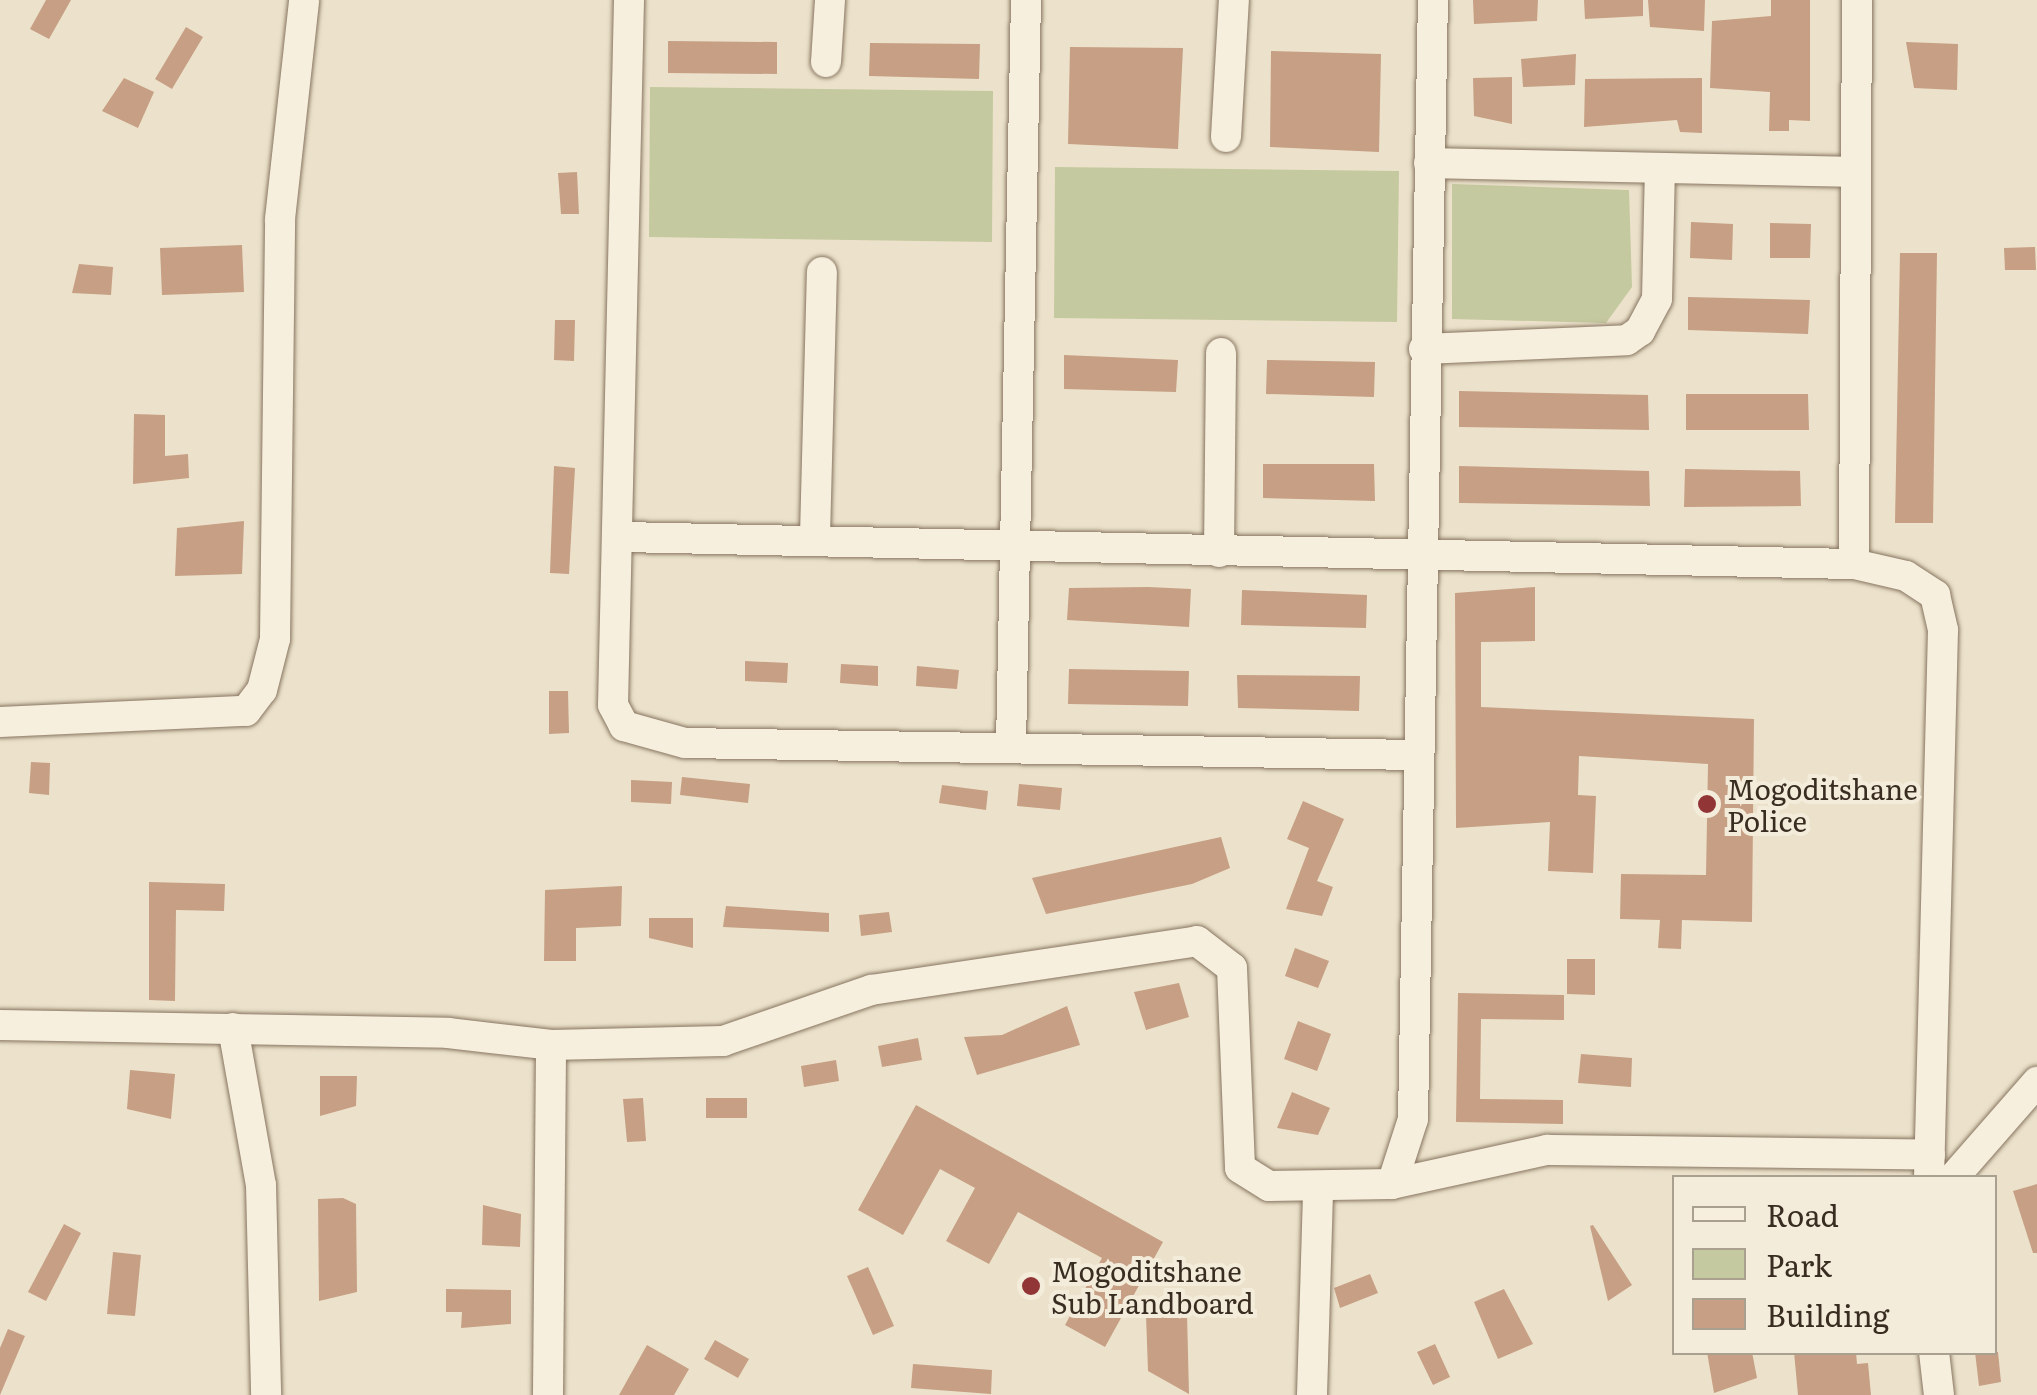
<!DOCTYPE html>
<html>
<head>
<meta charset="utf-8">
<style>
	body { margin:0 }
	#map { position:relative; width:2037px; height:1395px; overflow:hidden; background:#ece2cb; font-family:Literata,serif }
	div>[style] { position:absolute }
	.green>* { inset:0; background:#c5c99f }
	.building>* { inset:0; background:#c69f84 }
	.roads { filter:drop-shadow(0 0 2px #877560) drop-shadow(0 0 2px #877560) }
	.minor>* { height:30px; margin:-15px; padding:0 15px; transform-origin:15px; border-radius:15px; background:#f7efde }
	.dots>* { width:28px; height:28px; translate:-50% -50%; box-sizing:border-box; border:5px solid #f4ecda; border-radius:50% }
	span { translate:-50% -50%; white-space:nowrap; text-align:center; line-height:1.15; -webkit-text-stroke:8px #f4ecda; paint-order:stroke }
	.poi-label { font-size:28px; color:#392d22 }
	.left { translate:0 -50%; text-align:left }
	.legend { position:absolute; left:1672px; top:1175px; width:325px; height:180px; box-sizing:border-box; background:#f4ecda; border:2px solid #a9a090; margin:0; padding:12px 18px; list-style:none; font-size:30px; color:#392d22 }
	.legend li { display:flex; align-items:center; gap:20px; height:50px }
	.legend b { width:50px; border:2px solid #a9a090 }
</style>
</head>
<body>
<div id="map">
	<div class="green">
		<i style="clip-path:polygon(650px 87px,993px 91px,992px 242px,649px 237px)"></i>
		<i style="clip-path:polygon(1055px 167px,1399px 171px,1397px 322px,1054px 318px)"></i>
		<i style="clip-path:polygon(1452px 184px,1629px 190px,1632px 287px,1606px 323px,1452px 319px)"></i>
	</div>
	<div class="building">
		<i style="clip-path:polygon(46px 0,71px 0,49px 39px,30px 29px)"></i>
		<i style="clip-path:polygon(1473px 0,1538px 0,1537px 21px,1474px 24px)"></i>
		<i style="clip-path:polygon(1584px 0,1643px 0,1643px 16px,1585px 19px)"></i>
		<i style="clip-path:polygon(1648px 0,1705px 0,1704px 31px,1650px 27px)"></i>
		<i style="clip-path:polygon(1771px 0,1810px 0,1810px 121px,1789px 120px,1789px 131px,1769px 131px,1770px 92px,1710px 88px,1712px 21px,1771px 16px)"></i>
		<i style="clip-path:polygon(186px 27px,203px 37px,172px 89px,155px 79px)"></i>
		<i style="clip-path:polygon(668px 41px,777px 42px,777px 74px,668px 73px)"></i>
		<i style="clip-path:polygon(1906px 42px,1958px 44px,1957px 90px,1914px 88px)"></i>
		<i style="clip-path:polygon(870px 43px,980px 44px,979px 79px,869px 76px)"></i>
		<i style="clip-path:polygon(1070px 47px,1183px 48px,1178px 149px,1068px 144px)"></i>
		<i style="clip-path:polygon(1271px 51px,1381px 54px,1379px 152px,1270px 147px)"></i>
		<i style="clip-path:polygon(1576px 54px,1575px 85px,1523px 87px,1521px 59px)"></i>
		<i style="clip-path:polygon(1512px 77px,1512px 124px,1474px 116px,1473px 78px)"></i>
		<i style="clip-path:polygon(124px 78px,154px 92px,138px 128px,102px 111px)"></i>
		<i style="clip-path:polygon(1702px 78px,1702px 133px,1680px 132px,1677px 120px,1584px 127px,1585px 79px)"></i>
		<i style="clip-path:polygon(577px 172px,579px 214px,561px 214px,558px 173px)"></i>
		<i style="clip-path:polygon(1691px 222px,1733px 224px,1732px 260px,1690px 258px)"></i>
		<i style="clip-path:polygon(1770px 223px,1811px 224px,1810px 258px,1770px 258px)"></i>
		<i style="clip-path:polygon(242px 245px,244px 292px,162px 295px,160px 248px)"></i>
		<i style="clip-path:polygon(2035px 247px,2036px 270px,2005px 270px,2004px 248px)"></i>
		<i style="clip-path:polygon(1900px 253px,1937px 253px,1933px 523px,1895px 523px)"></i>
		<i style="clip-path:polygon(79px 264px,113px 267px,111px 295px,72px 293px)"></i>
		<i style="clip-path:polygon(1688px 297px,1810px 300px,1808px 334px,1688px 330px)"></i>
		<i style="clip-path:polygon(555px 320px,575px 320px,574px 361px,554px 360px)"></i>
		<i style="clip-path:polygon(1064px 355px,1178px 360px,1176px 392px,1064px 389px)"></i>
		<i style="clip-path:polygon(1267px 360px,1375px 362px,1374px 397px,1266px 394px)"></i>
		<i style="clip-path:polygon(1459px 391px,1648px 395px,1649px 430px,1459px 427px)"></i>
		<i style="clip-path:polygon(1686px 394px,1808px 394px,1809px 430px,1686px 430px)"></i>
		<i style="clip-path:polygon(134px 414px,165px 415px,165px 456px,188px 454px,189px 478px,133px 484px)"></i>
		<i style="clip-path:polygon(1263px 464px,1374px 464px,1375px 501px,1263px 498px)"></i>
		<i style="clip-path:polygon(554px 466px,575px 468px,569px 574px,550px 573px)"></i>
		<i style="clip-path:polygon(1459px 466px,1649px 471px,1650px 506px,1459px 503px)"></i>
		<i style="clip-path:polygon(1685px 469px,1800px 471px,1801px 506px,1684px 507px)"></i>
		<i style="clip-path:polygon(244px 521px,242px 574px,175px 576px,177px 528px)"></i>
		<i style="clip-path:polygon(1148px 587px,1191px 589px,1189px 627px,1067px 620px,1069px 588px)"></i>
		<i style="clip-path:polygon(1535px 587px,1535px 641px,1481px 642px,1481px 707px,1754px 719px,1752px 922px,1682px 920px,1681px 949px,1658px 948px,1660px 920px,1620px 919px,1621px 874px,1706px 875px,1708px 764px,1579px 756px,1578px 795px,1596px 796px,1593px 873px,1548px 871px,1550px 822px,1456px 828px,1455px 593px)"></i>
		<i style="clip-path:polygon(1242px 590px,1367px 595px,1366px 628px,1241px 625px)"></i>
		<i style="clip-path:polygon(745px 661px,788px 663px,787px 683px,745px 681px)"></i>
		<i style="clip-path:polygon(841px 664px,878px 666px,878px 686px,840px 683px)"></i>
		<i style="clip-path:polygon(917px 666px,959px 670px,957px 689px,916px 686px)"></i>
		<i style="clip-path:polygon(1069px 669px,1189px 671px,1188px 706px,1068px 704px)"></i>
		<i style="clip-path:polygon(1237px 675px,1360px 676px,1359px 711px,1238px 708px)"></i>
		<i style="clip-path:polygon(549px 691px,568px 691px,569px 733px,549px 734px)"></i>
		<i style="clip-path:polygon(31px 762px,50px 763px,49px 795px,29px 793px)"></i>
		<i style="clip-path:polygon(682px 777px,750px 784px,748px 803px,680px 795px)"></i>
		<i style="clip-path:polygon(631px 780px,672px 782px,671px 804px,631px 802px)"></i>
		<i style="clip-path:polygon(1019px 784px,1062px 788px,1060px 810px,1017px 806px)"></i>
		<i style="clip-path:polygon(942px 785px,988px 791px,986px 810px,939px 803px)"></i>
		<i style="clip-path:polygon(1303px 801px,1344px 819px,1317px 881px,1333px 887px,1322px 916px,1286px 909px,1309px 848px,1287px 839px)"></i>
		<i style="clip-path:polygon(1221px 837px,1230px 868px,1192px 884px,1046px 914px,1032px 878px)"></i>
		<i style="clip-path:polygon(149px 882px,225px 884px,224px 911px,176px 910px,175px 1001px,149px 1000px)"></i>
		<i style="clip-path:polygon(622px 886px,621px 926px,576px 928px,576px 961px,544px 961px,545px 890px)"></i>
		<i style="clip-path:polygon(726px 906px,829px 913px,829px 932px,723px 927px)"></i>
		<i style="clip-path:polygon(889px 912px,892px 932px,861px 936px,859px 915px)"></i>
		<i style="clip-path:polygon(649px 918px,693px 918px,693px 948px,649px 938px)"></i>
		<i style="clip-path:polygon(1295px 948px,1329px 961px,1318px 988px,1285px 976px)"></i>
		<i style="clip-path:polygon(1567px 959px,1595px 959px,1595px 995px,1567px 994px)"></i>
		<i style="clip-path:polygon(1179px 983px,1189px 1017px,1146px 1030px,1134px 992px)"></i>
		<i style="clip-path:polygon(1458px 993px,1564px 995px,1564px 1020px,1481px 1019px,1480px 1099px,1563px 1100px,1563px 1124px,1456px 1122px)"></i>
		<i style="clip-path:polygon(1067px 1006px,1080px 1045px,977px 1075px,964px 1037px,1002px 1035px)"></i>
		<i style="clip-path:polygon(1298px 1021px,1331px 1034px,1317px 1071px,1284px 1059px)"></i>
		<i style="clip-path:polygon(918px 1038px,922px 1060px,882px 1067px,878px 1046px)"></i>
		<i style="clip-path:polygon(1581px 1054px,1632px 1058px,1631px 1087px,1578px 1083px)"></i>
		<i style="clip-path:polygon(836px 1060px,839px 1081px,804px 1087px,801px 1066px)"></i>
		<i style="clip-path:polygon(130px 1070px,175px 1074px,171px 1119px,127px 1109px)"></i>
		<i style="clip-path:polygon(320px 1076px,357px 1076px,356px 1106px,320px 1116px)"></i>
		<i style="clip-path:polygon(1292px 1092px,1330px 1108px,1318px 1135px,1277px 1128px)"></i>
		<i style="clip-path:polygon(643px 1098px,646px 1141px,627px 1142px,623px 1099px)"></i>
		<i style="clip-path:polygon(706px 1098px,747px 1098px,747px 1118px,706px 1118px)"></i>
		<i style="clip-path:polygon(916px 1105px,1163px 1242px,1105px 1347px,1065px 1325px,1102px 1258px,1018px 1212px,989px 1264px,946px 1241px,975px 1188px,940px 1169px,903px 1235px,858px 1210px)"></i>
		<i style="clip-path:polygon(2037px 1184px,2037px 1253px,2033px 1253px,2013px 1191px)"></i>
		<i style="clip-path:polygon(343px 1198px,356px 1204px,357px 1292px,319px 1301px,318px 1199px)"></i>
		<i style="clip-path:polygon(483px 1205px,521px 1214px,520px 1247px,482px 1245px)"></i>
		<i style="clip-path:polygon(64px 1224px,81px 1233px,46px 1301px,28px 1292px)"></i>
		<i style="clip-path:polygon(1593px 1225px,1632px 1285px,1608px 1301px,1590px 1226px)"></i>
		<i style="clip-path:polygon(113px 1252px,141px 1255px,135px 1316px,107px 1314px)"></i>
		<i style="clip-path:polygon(868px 1267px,894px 1326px,873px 1335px,847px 1276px)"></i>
		<i style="clip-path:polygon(1370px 1274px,1378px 1293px,1340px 1308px,1334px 1288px)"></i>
		<i style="clip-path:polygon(446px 1289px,511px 1290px,511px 1324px,461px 1328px,462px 1312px,446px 1312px)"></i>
		<i style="clip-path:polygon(1504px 1289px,1533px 1344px,1498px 1359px,1474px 1302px)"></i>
		<i style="clip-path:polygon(1187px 1314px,1189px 1394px,1148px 1371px,1146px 1315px)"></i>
		<i style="clip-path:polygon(8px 1329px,25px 1336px,0 1395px,0 1348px)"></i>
		<i style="clip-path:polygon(715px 1340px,749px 1359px,738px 1378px,704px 1359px)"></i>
		<i style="clip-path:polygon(1435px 1344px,1450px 1377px,1433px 1385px,1417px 1352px)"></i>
		<i style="clip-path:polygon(647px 1345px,689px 1369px,674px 1395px,619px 1395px)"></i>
		<i style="clip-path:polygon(1707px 1352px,1752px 1352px,1757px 1378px,1714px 1393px)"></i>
		<i style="clip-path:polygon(1794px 1352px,1856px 1352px,1857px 1364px,1868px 1363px,1871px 1395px,1798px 1395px)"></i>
		<i style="clip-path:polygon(1975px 1352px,1998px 1352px,2001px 1382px,1979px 1386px)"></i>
		<i style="clip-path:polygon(913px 1364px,992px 1370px,991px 1394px,911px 1388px)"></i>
	</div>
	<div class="roads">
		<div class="minor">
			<i style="left:629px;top:0;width:705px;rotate:91.3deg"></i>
			<i style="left:613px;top:705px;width:24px;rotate:62deg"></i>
			<i style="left:624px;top:726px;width:63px;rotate:15.6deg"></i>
			<i style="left:685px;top:743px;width:731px;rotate:0.94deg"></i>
			<i style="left:826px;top:62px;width:62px;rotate:-86.3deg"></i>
			<i style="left:1226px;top:137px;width:137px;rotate:-86.7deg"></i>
			<i style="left:1429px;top:163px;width:427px;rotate:1.2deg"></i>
			<i style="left:1424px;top:349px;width:203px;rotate:-2.5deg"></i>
			<i style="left:1627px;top:340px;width:16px;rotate:-35deg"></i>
			<i style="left:1640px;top:331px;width:36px;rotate:-62deg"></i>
			<i style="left:1657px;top:299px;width:131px;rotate:-88.7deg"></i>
			<i style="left:815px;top:536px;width:264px;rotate:-88.5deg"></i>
			<i style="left:623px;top:537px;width:1231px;rotate:1.26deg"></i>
			<i style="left:1854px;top:564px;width:53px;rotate:13deg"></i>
			<i style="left:1906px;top:576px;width:35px;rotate:33deg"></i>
			<i style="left:1935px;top:595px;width:36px;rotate:77deg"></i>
			<i style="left:1943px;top:630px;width:548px;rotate:91.46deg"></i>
			<i style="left:1219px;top:552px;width:199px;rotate:-89.4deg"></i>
			<i style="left:1854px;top:564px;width:564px;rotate:-89.7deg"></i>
			<i style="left:0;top:722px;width:246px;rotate:-2.6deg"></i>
			<i style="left:246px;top:711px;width:26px;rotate:-53deg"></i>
			<i style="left:262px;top:690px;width:53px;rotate:-75.7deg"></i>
			<i style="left:275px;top:639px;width:420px;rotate:-89.3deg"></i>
			<i style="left:280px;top:219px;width:220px;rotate:-83.7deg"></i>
			<i style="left:1011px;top:746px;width:746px;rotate:-88.85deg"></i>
			<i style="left:0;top:1025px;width:448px;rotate:1deg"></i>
			<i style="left:448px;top:1033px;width:104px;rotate:6.6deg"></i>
			<i style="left:551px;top:1045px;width:172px;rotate:-1.3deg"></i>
			<i style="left:723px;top:1041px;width:157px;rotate:-19deg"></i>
			<i style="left:871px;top:990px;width:330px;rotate:-8.5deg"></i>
			<i style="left:1197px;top:941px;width:44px;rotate:37.6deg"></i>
			<i style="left:1232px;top:968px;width:200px;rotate:87.7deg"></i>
			<i style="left:1240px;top:1168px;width:34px;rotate:32deg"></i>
			<i style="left:1269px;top:1186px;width:123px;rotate:-0.9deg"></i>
			<i style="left:1392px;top:1184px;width:68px;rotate:-72.1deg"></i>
			<i style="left:1413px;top:1119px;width:1119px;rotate:-88.98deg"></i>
			<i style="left:233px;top:1028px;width:159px;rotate:79.9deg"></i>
			<i style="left:261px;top:1185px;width:210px;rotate:88.6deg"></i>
			<i style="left:1953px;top:1178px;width:128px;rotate:-48.8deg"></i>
			<i style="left:1392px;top:1184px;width:159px;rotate:-12.4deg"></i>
			<i style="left:1547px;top:1150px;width:383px;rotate:0.7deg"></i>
			<i style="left:1934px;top:1352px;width:43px;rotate:83.4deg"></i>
			<i style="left:548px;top:1395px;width:350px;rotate:-89.5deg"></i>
			<i style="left:1312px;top:1395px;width:208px;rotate:-88.3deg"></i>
		</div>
	</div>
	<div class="dots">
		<i style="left:1707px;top:804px;background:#913537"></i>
		<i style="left:1031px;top:1286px;background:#913537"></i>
	</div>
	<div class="poi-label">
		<span class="left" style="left:1727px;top:804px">Mogoditshane<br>Police</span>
		<span class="left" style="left:1051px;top:1286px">Mogoditshane<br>Sub Landboard</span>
	</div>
	<ul class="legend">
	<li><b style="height:12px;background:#f7efde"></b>Road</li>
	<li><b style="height:28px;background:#c5c99f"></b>Park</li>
	<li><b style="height:28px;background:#c69f84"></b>Building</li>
	</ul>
</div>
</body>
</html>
